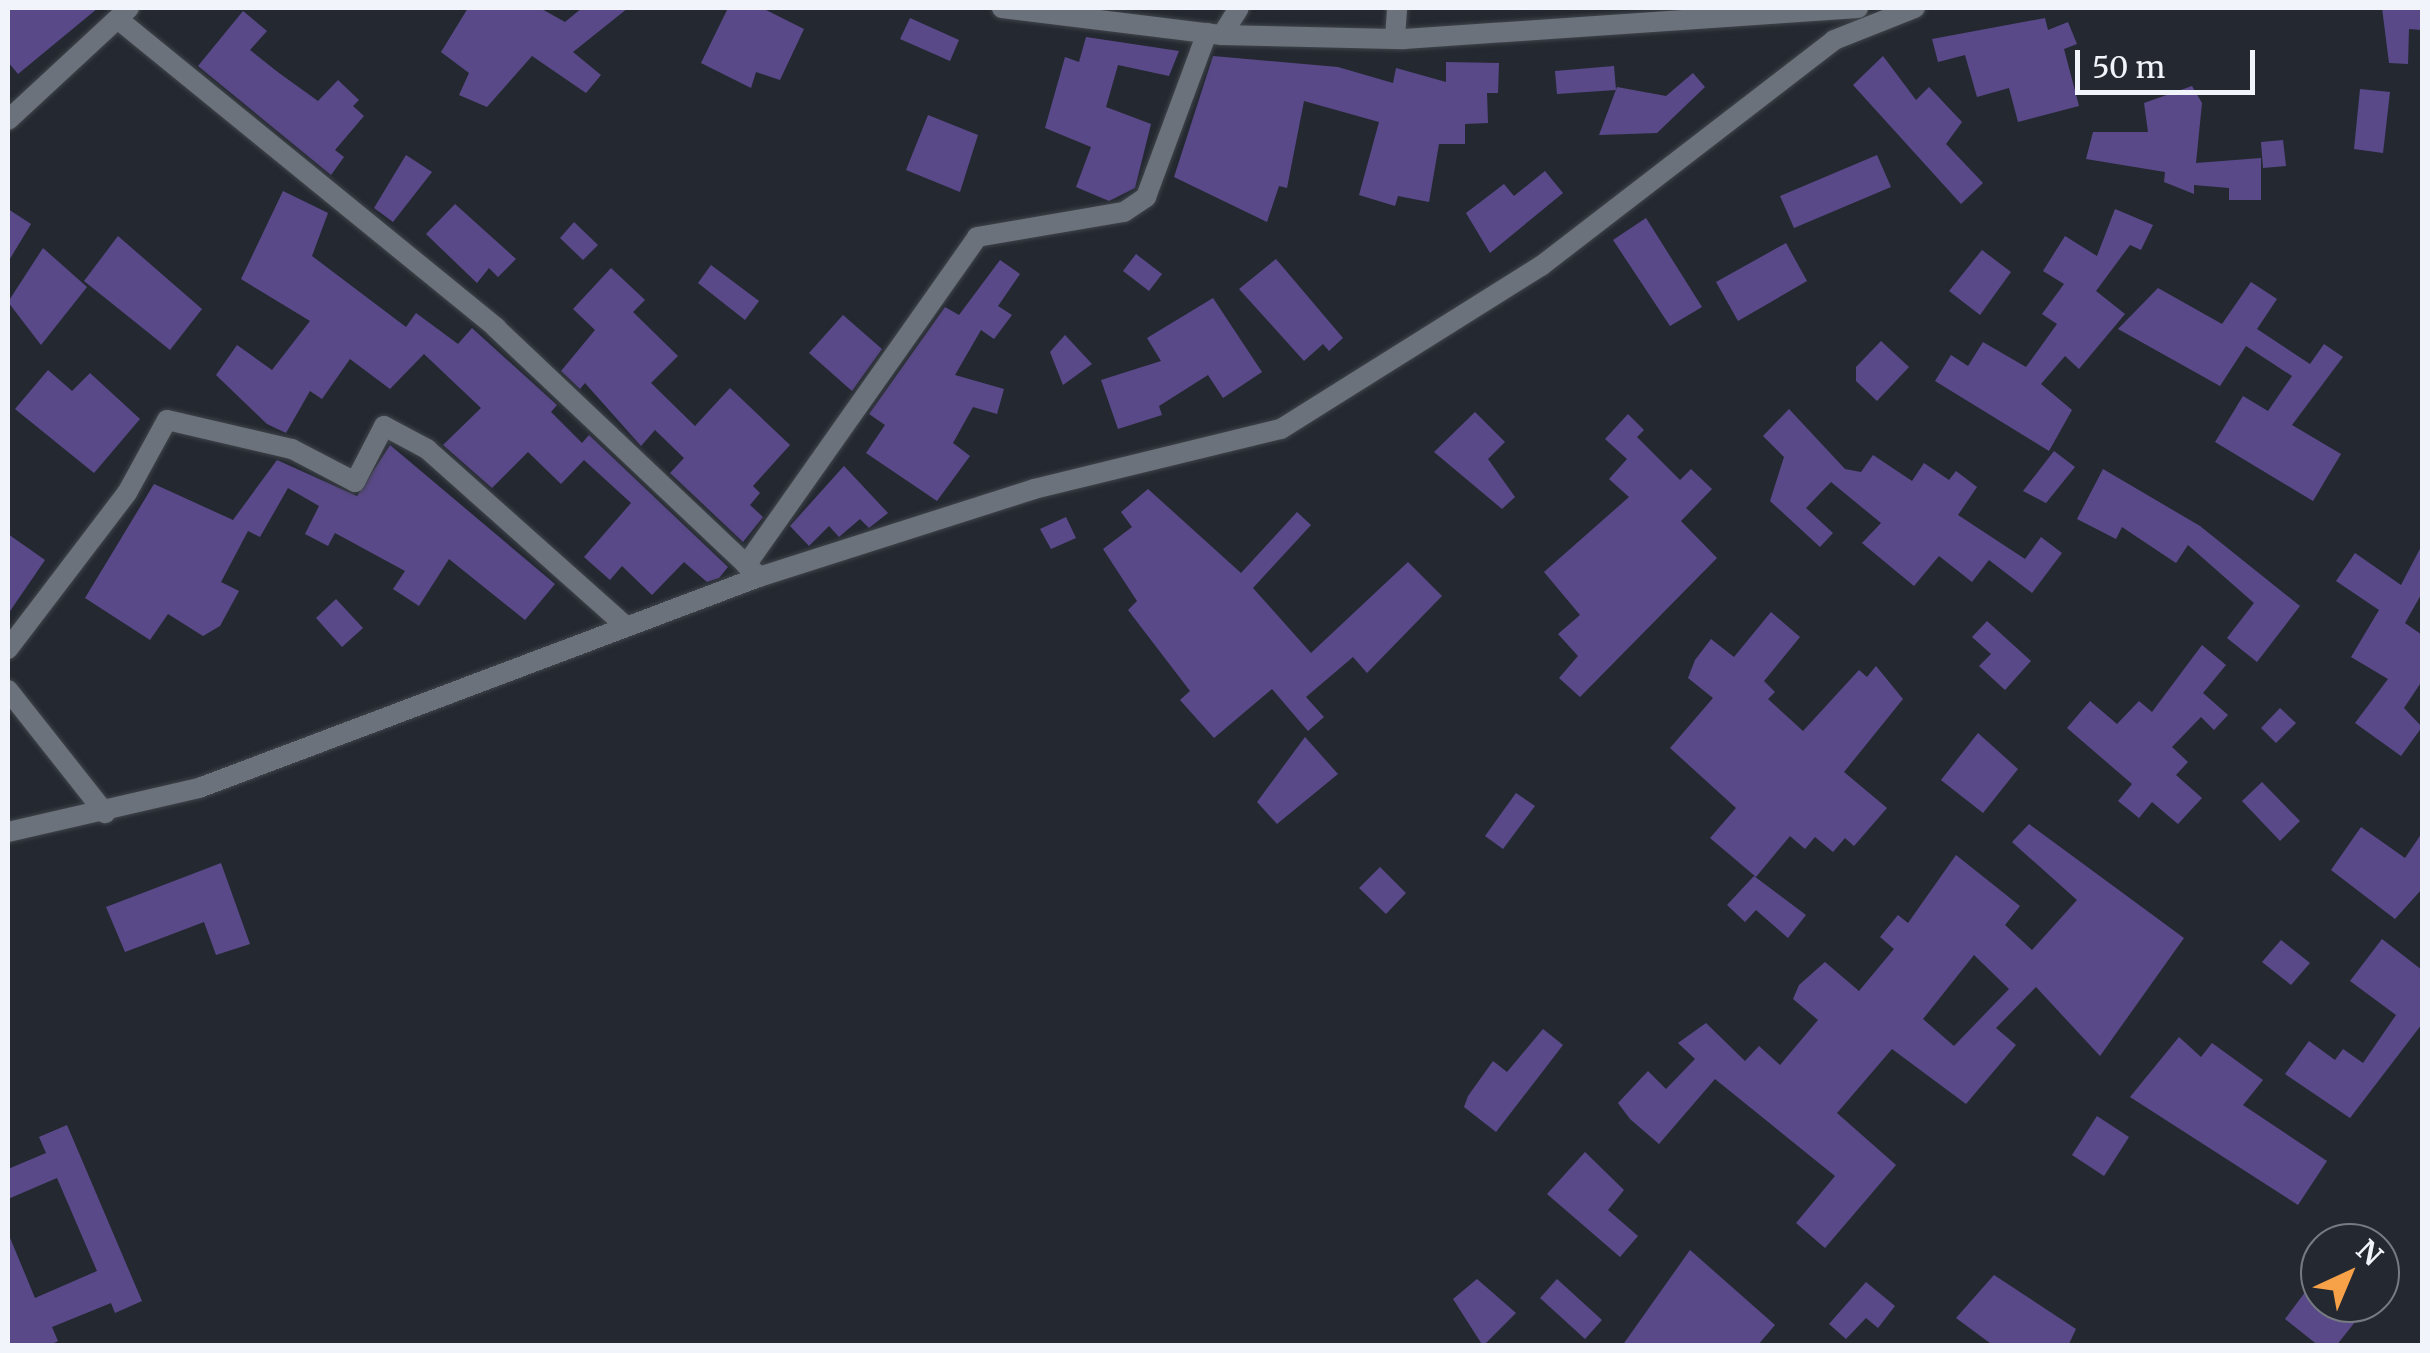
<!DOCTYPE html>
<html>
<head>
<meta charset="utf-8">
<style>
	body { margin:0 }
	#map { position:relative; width:2430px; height:1353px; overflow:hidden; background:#242931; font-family:Merriweather,serif }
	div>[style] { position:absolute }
	.building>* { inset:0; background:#5a4989 }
	.roads { filter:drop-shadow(0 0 2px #40444a) drop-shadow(0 0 2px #40444a) }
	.minor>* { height:20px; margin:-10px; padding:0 10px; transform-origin:10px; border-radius:10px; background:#6c727b }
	span { translate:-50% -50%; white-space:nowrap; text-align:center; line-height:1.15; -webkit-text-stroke:10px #242931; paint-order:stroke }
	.frame { position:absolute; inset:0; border:10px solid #f1f4fa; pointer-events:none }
	.north { position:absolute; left:2300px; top:1223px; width:100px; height:100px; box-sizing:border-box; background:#242931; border:2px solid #767a81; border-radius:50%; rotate:44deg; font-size:28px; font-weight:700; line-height:40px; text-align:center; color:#f1f4fa }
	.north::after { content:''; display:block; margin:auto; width:35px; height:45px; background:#f7a149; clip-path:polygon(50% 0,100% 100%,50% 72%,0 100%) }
	.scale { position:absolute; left:2075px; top:50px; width:180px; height:45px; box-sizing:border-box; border:5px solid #f1f4fa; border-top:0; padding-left:12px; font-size:30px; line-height:35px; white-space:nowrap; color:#f1f4fa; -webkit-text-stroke:8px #242931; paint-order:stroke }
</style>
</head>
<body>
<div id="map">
	<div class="building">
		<i style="clip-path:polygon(8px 8px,98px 8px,18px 74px,8px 62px)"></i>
		<i style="clip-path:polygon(468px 8px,540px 8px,565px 22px,582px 8px,628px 8px,573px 52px,601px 75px,586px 93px,532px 56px,487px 107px,459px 95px,469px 73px,441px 52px)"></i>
		<i style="clip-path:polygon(728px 8px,762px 8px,804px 29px,780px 80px,756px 72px,751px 88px,701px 63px)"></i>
		<i style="clip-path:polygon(2382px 8px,2422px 8px,2422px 30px,2409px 29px,2408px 64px,2389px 63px)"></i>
		<i style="clip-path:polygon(243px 11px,267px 31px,250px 50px,279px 73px,318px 101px,338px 80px,359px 100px,353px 106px,364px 116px,335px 150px,344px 157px,331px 175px,198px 66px)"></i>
		<i style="clip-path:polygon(910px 18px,959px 40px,950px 61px,900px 39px)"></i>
		<i style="clip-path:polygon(2045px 18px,2048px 30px,2068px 22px,2077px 44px,2064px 49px,2079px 106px,2018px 122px,2009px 88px,1977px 97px,1965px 55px,1938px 62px,1932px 39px)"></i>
		<i style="clip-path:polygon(1086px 37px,1179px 51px,1169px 76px,1118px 65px,1106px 107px,1151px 124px,1135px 188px,1109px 201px,1076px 187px,1091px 147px,1045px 128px,1065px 57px,1079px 62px)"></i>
		<i style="clip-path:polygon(1213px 56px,1338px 67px,1393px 83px,1396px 68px,1446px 82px,1446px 62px,1499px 63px,1498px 93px,1487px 93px,1488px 123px,1465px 124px,1465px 144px,1439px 144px,1429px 202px,1398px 196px,1395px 206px,1359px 195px,1379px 122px,1304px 101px,1287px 188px,1279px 186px,1267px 222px,1174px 177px)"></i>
		<i style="clip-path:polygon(1883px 56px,1916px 100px,1929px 87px,1962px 122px,1946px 144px,1983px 183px,1961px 204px,1853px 85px)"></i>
		<i style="clip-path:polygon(1614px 66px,1616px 90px,1557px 94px,1555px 71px)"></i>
		<i style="clip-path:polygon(1693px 73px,1705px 87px,1657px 133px,1599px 135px,1617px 87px,1666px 96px)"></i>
		<i style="clip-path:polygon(2192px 86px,2202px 103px,2196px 163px,2261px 158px,2261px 200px,2229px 200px,2229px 188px,2194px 185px,2194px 194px,2164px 182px,2165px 172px,2086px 159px,2093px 132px,2148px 132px,2144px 103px)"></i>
		<i style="clip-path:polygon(2360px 89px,2390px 92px,2383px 153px,2354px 149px)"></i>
		<i style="clip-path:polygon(928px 115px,978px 135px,960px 192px,906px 170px)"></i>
		<i style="clip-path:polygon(2283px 140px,2286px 166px,2263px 168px,2261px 142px)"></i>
		<i style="clip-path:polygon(406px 155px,432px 172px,393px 222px,374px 208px)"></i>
		<i style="clip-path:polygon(1877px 155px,1891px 187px,1794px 228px,1780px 196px)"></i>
		<i style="clip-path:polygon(1545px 171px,1563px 193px,1490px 253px,1466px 213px,1504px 184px,1514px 196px)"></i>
		<i style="clip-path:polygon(283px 191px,328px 213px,312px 256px,406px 327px,416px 313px,458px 344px,472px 328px,557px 405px,551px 412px,582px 443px,589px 435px,728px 567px,719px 578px,707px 582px,684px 562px,652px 595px,622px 566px,610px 580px,584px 557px,631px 503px,584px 460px,561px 484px,528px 452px,492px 488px,443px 445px,481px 408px,424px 354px,390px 389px,350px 359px,322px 399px,310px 391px,286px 433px,267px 424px,216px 375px,237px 345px,272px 370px,310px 321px,241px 279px)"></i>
		<i style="clip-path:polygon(455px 204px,516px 259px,498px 277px,489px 268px,477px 283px,426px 234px)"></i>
		<i style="clip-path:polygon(8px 209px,31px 224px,8px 262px)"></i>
		<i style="clip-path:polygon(2115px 209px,2153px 225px,2141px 250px,2130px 245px,2096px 291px,2125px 314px,2079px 369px,2065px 356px,2041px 384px,2072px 410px,2049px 451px,1935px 381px,1951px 355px,1968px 366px,1983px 342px,2026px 367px,2057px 324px,2042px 314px,2064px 284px,2043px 271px,2065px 236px,2097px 256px)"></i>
		<i style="clip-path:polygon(1646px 218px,1702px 307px,1670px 326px,1613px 240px)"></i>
		<i style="clip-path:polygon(574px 222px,598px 245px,583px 260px,560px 238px)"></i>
		<i style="clip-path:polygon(118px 236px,202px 309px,170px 350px,84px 281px)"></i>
		<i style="clip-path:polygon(1786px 243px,1807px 281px,1738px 321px,1716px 282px)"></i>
		<i style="clip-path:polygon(43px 248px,87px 287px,41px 345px,8px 302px)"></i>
		<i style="clip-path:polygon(1982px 250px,2011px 272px,1980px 315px,1949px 291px)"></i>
		<i style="clip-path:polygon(1136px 254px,1162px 274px,1149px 291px,1123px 271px)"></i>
		<i style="clip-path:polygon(1276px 259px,1343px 338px,1329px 351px,1323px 344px,1304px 361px,1239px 289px)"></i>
		<i style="clip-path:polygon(1000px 260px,1020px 274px,998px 306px,1012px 315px,994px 339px,981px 330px,955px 375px,1004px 389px,997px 414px,973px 407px,953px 443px,970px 456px,937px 501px,866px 453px,885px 425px,869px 414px,945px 307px,959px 315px)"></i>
		<i style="clip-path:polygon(711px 265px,759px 301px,745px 320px,698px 283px)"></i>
		<i style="clip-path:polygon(611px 268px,645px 300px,633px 312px,678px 356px,651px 383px,695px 426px,730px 388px,790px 445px,753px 486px,760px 493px,750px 505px,763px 517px,743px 542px,670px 473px,684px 458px,655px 430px,641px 446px,585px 383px,580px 389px,561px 371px,595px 330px,573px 309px)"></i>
		<i style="clip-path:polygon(2251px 282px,2277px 299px,2257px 329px,2310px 364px,2324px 344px,2343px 357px,2292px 425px,2341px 454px,2313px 501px,2215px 442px,2243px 396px,2268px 411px,2292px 376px,2246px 346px,2220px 386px,2118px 329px,2158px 288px,2222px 324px)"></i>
		<i style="clip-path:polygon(1213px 298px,1262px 372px,1223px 398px,1208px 375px,1159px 406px,1162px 415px,1118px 429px,1101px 380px,1161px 361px,1147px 338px)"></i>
		<i style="clip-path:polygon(843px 315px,882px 349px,852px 391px,809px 353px)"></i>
		<i style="clip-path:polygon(1065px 335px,1092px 364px,1063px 385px,1050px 352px)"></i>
		<i style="clip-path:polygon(1881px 341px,1909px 367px,1877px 401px,1856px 381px,1856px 367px)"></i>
		<i style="clip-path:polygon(48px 370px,72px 391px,90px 373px,140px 419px,94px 473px,15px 409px)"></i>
		<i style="clip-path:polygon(1789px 409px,1845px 469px,1861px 472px,1873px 455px,1912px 481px,1924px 463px,1949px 480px,1956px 471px,1977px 487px,1958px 515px,2025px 559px,2041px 537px,2062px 553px,2032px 593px,1989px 560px,1972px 582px,1939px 556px,1914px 586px,1862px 543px,1881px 523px,1831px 482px,1806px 508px,1833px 533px,1820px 547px,1770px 501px,1784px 457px,1763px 436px)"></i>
		<i style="clip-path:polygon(1475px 412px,1505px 442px,1488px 459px,1515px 497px,1502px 509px,1434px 452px)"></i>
		<i style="clip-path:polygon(1628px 414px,1644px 430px,1637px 437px,1680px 480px,1691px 469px,1712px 489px,1681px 521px,1717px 558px,1580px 697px,1559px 678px,1578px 656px,1558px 634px,1580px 615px,1544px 572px,1629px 497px,1609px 479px,1627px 459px,1605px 439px)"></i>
		<i style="clip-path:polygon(390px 445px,555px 584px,525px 620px,449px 559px,419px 606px,393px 589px,405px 571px,335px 533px,328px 546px,305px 534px,319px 506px,288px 488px,260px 537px,248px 531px,221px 582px,239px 591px,220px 626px,203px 636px,168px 614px,150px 640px,85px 598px,154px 484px,233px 520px,277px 460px,357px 496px)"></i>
		<i style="clip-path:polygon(2054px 451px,2075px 467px,2046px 503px,2023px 491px)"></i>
		<i style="clip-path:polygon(844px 466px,888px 513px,869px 528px,860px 519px,839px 537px,829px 526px,809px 546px,790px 526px)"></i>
		<i style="clip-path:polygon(2103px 469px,2200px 526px,2300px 606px,2257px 662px,2227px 638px,2254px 603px,2188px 545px,2176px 563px,2122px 527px,2116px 539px,2077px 519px)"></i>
		<i style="clip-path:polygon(1148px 489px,1241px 573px,1297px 512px,1311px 525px,1253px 588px,1311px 653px,1408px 562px,1442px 596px,1367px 673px,1353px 657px,1306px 697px,1324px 717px,1308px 731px,1272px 689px,1214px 738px,1180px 700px,1190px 691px,1128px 610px,1137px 601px,1103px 549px,1132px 527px,1121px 512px)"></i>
		<i style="clip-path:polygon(1066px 517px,1076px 538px,1051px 549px,1040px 529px)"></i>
		<i style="clip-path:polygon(8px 534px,45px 560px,8px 614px)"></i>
		<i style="clip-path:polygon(2422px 545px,2422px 593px,2405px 623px,2422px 635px,2422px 681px,2404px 708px,2422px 727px,2401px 756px,2355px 723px,2388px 679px,2351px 657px,2379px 610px,2336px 581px,2355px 553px,2401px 585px)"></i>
		<i style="clip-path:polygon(336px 599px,363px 628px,342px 647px,316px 618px)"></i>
		<i style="clip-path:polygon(1771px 612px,1800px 637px,1764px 681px,1775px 692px,1768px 699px,1803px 731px,1859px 670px,1867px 677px,1876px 666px,1903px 699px,1844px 772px,1887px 808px,1854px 846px,1845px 838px,1833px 852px,1815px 837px,1805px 849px,1790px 836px,1756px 877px,1710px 838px,1736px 808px,1670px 748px,1713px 698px,1688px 678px,1695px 660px,1711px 639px,1734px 657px)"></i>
		<i style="clip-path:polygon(1987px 621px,2031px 661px,2005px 690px,1979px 666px,1991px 654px,1972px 637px)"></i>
		<i style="clip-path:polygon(2202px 645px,2226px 665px,2203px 693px,2228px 715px,2214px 730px,2201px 717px,2172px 747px,2188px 762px,2176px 775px,2202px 798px,2178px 824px,2152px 802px,2139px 818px,2118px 801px,2132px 784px,2067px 728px,2090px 701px,2117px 724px,2139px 701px,2152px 712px)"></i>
		<i style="clip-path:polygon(2280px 708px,2296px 723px,2276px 743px,2261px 728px)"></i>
		<i style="clip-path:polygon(1978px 733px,2018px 769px,1983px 813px,1941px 780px)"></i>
		<i style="clip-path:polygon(1305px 737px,1338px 774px,1277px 824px,1257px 802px)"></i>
		<i style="clip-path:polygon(2262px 782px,2300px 821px,2280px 841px,2242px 801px)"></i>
		<i style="clip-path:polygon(1516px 793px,1535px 806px,1503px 849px,1485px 836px)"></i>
		<i style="clip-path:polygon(evenodd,2029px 824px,2184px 938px,2100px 1056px,2036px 987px,1996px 1028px,2016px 1045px,1966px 1104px,1892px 1049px,1837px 1113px,1896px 1165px,1825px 1248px,1796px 1223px,1835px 1176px,1715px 1079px,1659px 1144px,1630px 1119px,1618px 1103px,1648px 1071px,1666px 1089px,1695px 1059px,1678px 1043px,1706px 1023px,1745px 1061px,1759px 1046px,1780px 1065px,1818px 1020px,1793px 999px,1799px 985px,1825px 962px,1859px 991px,1894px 949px,1880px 937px,1898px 915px,1908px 923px,1956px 855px,2020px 906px,2005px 925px,2032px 950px,2077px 900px,2012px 842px,2029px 824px,1974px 955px,2009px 989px,1954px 1046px,1923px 1019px,1974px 955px)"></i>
		<i style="clip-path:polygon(2361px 827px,2405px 858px,2422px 833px,2422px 889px,2395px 919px,2331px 870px)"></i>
		<i style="clip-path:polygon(221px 863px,250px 944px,216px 955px,204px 922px,125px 952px,106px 907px)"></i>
		<i style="clip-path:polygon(1380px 867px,1406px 893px,1386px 914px,1359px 888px)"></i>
		<i style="clip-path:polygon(1754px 876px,1806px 915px,1788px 938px,1756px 910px,1745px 922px,1727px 905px)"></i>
		<i style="clip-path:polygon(2382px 939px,2422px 970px,2422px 1024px,2350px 1118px,2285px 1074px,2309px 1041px,2335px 1060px,2343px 1049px,2363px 1063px,2396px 1015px,2350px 981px)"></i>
		<i style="clip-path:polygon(2281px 940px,2310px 963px,2291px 985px,2262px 962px)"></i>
		<i style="clip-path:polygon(1543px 1029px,1563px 1045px,1496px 1132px,1464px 1107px,1468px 1096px,1493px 1061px,1507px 1072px)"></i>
		<i style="clip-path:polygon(2179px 1037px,2201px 1057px,2212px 1043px,2263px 1080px,2243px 1105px,2327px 1161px,2298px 1205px,2130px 1097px)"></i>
		<i style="clip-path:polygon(2097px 1116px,2129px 1137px,2104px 1176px,2072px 1155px)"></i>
		<i style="clip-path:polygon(67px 1125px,142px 1301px,115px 1313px,111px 1303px,52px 1327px,58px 1341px,48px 1346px,8px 1346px,8px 1233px,35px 1298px,97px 1271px,57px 1178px,8px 1199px,8px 1169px,46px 1153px,39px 1137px)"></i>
		<i style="clip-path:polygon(1585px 1152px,1624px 1190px,1608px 1210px,1638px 1236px,1620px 1257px,1547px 1194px)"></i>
		<i style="clip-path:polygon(1690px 1250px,1775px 1325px,1757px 1346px,1622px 1346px)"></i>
		<i style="clip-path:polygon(2320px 1272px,2320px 1303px,2355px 1322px,2336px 1346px,2319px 1346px,2285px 1319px)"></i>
		<i style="clip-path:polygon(1994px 1275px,2076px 1329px,2068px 1346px,1994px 1346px,1956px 1318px)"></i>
		<i style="clip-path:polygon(1477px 1279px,1516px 1313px,1483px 1346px,1453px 1299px)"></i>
		<i style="clip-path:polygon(1557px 1279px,1602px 1320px,1585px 1339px,1540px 1298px)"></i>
		<i style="clip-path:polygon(1866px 1282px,1895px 1306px,1878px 1328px,1866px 1318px,1846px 1339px,1829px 1324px)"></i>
	</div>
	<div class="roads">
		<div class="minor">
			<i style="left:1002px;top:8px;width:222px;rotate:7deg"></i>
			<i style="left:1222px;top:35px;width:182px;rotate:1.3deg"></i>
			<i style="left:1404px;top:39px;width:455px;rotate:-3.9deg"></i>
			<i style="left:119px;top:20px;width:487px;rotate:39.2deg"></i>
			<i style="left:496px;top:328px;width:362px;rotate:43.4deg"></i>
			<i style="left:1222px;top:35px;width:32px;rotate:-58deg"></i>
			<i style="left:1395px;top:38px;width:30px;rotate:-86deg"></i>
			<i style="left:8px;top:120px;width:165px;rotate:-42.8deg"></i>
			<i style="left:746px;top:565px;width:401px;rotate:-54.8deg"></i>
			<i style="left:977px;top:237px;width:149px;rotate:-9.7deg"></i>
			<i style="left:1124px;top:212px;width:27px;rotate:-34deg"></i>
			<i style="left:1146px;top:197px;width:175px;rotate:-69.6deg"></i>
			<i style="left:8px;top:649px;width:196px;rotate:-52.7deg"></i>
			<i style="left:127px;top:493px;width:83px;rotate:-61.3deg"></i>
			<i style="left:167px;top:420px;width:128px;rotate:13.1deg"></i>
			<i style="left:292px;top:449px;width:71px;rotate:27.6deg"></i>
			<i style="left:355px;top:482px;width:63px;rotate:-62.6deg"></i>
			<i style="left:384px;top:426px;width:49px;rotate:28.1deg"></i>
			<i style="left:427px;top:449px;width:266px;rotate:41.7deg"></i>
			<i style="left:8px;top:690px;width:157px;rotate:51.7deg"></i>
			<i style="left:8px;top:832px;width:196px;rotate:-13deg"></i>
			<i style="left:199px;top:788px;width:598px;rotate:-20.65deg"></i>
			<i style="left:759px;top:577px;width:289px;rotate:-17.7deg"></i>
			<i style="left:1034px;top:489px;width:254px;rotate:-13.7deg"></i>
			<i style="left:1281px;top:429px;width:307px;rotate:-32.1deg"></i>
			<i style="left:1541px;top:266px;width:370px;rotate:-37.6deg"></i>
			<i style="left:1834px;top:40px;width:87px;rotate:-21.6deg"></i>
		</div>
	</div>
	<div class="frame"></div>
	<div class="north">N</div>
	<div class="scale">50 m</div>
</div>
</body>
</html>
